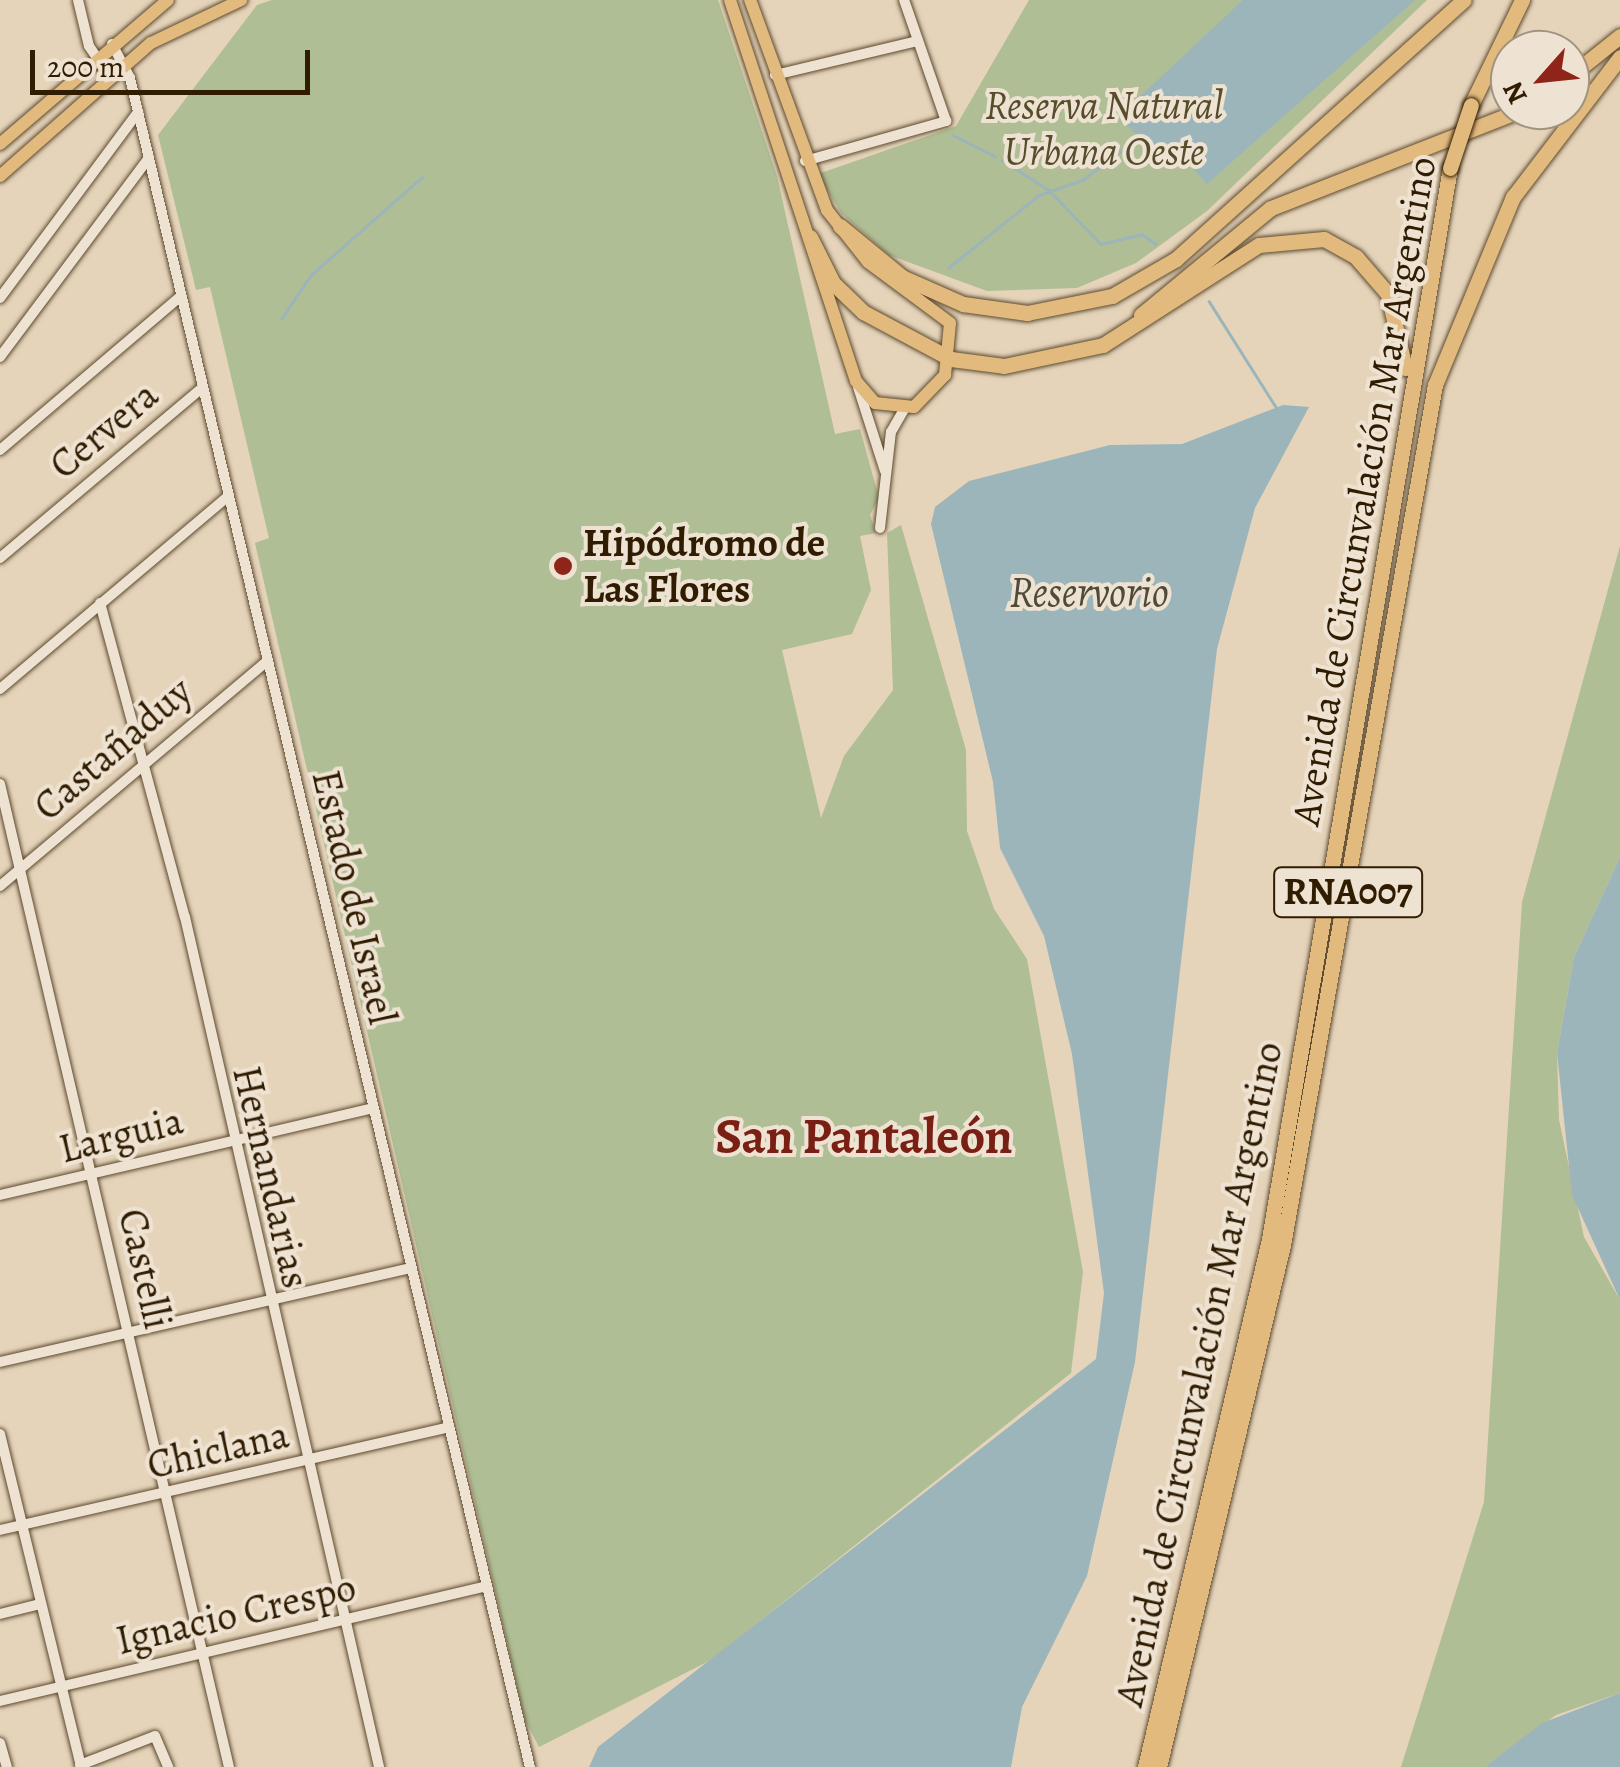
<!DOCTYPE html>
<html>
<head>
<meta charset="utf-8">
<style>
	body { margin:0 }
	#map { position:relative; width:1620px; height:1767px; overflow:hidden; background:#e5d4ba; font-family:Alegreya,serif }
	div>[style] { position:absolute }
	.green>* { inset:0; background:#afbe94 }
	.water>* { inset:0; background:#9cb5bb }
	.stream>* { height:2.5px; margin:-1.25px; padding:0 1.25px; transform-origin:1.25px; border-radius:1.25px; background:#9cb5bb }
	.roads { filter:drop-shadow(0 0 2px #5d4a2f) drop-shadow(0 0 2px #5d4a2f) }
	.minor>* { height:10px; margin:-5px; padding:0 5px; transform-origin:5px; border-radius:5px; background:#eee3d2 }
	.major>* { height:12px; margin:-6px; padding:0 6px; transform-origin:6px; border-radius:6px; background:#e2ba7d }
	.highway>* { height:15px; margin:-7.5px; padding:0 7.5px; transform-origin:7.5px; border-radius:7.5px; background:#e2ba7d }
	.bridges { filter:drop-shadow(0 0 2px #301c01) drop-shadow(0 0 2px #301c01) }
	.highway-bridge>* { height:15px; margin:-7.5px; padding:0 7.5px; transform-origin:7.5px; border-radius:7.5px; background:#e2ba7d }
	.dots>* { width:28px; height:28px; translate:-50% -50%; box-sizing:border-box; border:5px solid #eee3d2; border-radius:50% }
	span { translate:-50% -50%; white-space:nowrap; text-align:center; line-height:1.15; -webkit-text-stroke:8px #eee3d2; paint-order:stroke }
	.shield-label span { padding:2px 8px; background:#eee3d2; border:2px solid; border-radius:8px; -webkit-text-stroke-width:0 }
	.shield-label { font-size:38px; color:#301c01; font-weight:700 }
	.park-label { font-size:40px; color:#564d2d; font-style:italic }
	.street-label { font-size:40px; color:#301c01 }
	.poi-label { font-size:40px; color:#301c01; font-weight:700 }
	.left { translate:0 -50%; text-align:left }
	.water-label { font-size:42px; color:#504a39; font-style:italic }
	.district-label { font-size:50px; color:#7a1f14; font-weight:700 }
	.north { position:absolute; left:1490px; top:30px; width:100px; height:100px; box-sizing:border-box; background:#eee3d2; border:2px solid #a2937e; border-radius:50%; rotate:243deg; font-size:28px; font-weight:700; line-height:40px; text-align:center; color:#301c01 }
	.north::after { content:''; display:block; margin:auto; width:35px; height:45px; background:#8f2418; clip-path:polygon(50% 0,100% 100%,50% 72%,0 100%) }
	.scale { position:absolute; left:30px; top:50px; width:280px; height:45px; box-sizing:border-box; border:5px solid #301c01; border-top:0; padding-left:12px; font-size:30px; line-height:35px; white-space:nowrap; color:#301c01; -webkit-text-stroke:8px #eee3d2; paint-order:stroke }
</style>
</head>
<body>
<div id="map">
	<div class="green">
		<i style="clip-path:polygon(272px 0,718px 0,777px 176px,835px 434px,860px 429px,879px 498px,870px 515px,876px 533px,860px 536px,871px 590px,852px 634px,782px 650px,821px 818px,844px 756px,893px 690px,887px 533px,901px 525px,966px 750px,967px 831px,994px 909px,1027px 959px,1083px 1272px,1071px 1373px,711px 1660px,539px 1747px,525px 1720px,255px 543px,269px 538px,210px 287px,196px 290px,158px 135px,257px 5px)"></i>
		<i style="clip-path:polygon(1029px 0,1427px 0,1207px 211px,1136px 263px,1077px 288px,987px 291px,889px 255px,841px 213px,818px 174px,956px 126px)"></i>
		<i style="clip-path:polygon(1620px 546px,1620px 857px,1574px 957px,1557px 1053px,1559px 1120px,1584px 1237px,1620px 1300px,1620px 1693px,1556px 1715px,1485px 1767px,1401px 1767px,1484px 1502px,1522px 902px)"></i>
	</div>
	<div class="water">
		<i style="clip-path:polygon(1243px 0,1415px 0,1207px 184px,1178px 152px,1145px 142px,1118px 117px)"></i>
		<i style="clip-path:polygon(1283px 405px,1309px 407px,1255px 508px,1217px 649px,1135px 1362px,1087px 1576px,1022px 1707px,1011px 1767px,589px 1767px,598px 1747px,1096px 1359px,1104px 1293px,1072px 1054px,1044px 936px,1000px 848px,993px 782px,931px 524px,935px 507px,969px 481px,1110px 445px,1182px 444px)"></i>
		<i style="clip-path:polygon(1620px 857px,1620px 1300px,1572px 1195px,1557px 1053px,1574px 957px)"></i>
		<i style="clip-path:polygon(1620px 1693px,1620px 1767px,1485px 1767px,1542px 1723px)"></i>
	</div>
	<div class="stream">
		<i style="left:953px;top:135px;width:47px;rotate:26.6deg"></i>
		<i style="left:1002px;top:160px;width:56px;rotate:32.6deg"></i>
		<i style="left:1049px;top:190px;width:75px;rotate:46.1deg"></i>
		<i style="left:1101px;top:244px;width:42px;rotate:-13.7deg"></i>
		<i style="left:1142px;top:234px;width:17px;rotate:36deg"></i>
		<i style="left:948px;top:268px;width:117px;rotate:-38.7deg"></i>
		<i style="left:1039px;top:195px;width:46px;rotate:-19.2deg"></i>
		<i style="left:1082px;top:180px;width:71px;rotate:-36.4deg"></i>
		<i style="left:1209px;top:301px;width:125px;rotate:57.7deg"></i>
		<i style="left:281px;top:319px;width:53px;rotate:-55.7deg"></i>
		<i style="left:311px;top:275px;width:148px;rotate:-41.4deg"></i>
	</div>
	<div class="roads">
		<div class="minor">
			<i style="left:78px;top:0;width:47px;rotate:76.6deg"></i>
			<i style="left:89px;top:46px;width:36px;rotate:56deg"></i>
			<i style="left:112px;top:44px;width:38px;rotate:62deg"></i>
			<i style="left:130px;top:78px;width:1736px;rotate:76.68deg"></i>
			<i style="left:775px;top:75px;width:147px;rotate:-13.4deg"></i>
			<i style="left:805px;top:161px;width:147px;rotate:-15.8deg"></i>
			<i style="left:946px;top:121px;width:128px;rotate:-109.1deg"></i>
			<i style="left:0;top:298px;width:232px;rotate:-53.4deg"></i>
			<i style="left:0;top:357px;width:249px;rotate:-53.2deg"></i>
			<i style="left:858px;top:387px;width:88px;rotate:72.2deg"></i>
			<i style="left:0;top:450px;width:238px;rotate:-40.4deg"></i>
			<i style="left:880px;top:528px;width:97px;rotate:-83.5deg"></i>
			<i style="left:891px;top:432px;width:28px;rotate:-60deg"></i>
			<i style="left:0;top:558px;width:264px;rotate:-40.1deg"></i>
			<i style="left:100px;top:603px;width:325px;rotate:74.9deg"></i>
			<i style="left:185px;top:917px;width:872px;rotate:77.14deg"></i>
			<i style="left:0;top:689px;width:299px;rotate:-40.2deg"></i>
			<i style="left:0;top:784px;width:1009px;rotate:76.89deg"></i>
			<i style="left:0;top:886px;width:349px;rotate:-40.1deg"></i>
			<i style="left:0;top:1195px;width:383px;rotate:-13.1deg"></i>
			<i style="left:0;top:1362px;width:422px;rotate:-12.9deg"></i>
			<i style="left:0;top:1434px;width:343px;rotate:76.3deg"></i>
			<i style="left:0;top:1530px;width:460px;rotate:-12.9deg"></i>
			<i style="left:0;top:1614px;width:41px;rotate:-14deg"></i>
			<i style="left:0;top:1701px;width:500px;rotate:-13.29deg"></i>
			<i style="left:0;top:1743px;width:25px;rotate:74deg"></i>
			<i style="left:80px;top:1765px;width:80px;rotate:-21.1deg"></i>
			<i style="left:155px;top:1736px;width:34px;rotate:67deg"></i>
		</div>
		<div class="major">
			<i style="left:730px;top:0;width:401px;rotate:71.7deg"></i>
			<i style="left:856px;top:381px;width:29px;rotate:49deg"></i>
			<i style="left:875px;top:403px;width:39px;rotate:6deg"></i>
			<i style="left:914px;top:407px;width:45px;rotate:-45.9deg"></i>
			<i style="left:945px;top:375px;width:52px;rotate:-84.5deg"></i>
			<i style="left:950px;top:323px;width:102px;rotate:-143.4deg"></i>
			<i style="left:868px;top:262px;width:66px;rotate:-128.3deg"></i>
			<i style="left:827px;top:210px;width:224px;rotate:-110.1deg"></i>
			<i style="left:0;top:144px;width:221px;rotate:-40.6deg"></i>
			<i style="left:0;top:176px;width:201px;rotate:-41.4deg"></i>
			<i style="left:151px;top:43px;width:100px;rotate:-25.5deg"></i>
		</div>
		<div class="highway">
			<i style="left:1570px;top:76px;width:64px;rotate:-38.7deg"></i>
			<i style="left:1471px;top:105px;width:117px;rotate:-64.1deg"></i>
			<i style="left:840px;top:226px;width:80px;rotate:39.4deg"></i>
			<i style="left:902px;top:277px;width:67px;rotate:23.9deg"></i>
			<i style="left:963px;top:304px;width:65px;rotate:8deg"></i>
			<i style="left:1027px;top:313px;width:87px;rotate:-11.3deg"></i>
			<i style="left:1112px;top:296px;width:74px;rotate:-30deg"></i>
			<i style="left:1176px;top:259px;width:387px;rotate:-42deg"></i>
			<i style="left:810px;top:237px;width:51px;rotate:63.4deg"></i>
			<i style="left:833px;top:283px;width:42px;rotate:44deg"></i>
			<i style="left:863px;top:312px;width:100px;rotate:28.1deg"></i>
			<i style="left:951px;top:359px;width:53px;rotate:7.5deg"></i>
			<i style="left:1004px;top:366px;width:101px;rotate:-12deg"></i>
			<i style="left:1103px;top:345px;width:185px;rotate:-32.7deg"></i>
			<i style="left:1259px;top:245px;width:65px;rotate:-5.3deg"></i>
			<i style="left:1324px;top:239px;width:37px;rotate:29deg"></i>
			<i style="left:1356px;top:257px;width:49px;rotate:49.1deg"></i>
			<i style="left:1388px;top:294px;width:76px;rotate:77.1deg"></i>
			<i style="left:1141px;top:315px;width:168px;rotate:-39.5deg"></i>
			<i style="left:1271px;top:208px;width:269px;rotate:-21.4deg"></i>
			<i style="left:1145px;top:1767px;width:542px;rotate:-76.78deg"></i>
			<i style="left:1269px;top:1239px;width:1086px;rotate:-80.41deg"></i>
			<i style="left:1159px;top:1767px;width:537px;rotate:-76.64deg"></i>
			<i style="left:1283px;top:1245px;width:873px;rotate:-79.98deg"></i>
			<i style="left:1435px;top:385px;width:204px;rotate:-67.5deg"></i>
			<i style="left:1513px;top:197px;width:176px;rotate:-52.6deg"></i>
		</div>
	</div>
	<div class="bridges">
		<div class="highway-bridge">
			<i style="left:1450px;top:168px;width:66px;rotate:-71.6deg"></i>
		</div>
	</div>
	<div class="dots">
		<i style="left:563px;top:566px;background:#8f2418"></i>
	</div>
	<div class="shield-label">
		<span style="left:1348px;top:892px">RNA007</span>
	</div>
	<div class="park-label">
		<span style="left:1104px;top:129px">Reserva Natural<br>Urbana Oeste</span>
	</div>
	<div class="street-label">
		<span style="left:104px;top:430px;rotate:-40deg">Cervera</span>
		<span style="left:1364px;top:491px;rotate:-80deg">Avenida de Circunvalación Mar Argentino</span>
		<span style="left:113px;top:749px;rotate:-41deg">Castañaduy</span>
		<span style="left:354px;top:897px;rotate:77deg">Estado de Israel</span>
		<span style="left:121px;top:1135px;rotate:-14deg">Larguia</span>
		<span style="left:271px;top:1177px;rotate:77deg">Hernandarias</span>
		<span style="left:145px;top:1269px;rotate:77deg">Castelli</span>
		<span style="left:1199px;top:1374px;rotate:-78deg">Avenida de Circunvalación Mar Argentino</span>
		<span style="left:218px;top:1450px;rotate:-13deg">Chiclana</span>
		<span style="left:236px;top:1614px;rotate:-13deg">Ignacio Crespo</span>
	</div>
	<div class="poi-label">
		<span class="left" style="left:583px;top:566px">Hipódromo de<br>Las Flores</span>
	</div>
	<div class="water-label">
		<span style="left:1089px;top:592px">Reservorio</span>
	</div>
	<div class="district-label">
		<span style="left:864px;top:1137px">San Pantaleón</span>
	</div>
	<div class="north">N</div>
	<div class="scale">200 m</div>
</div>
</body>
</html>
